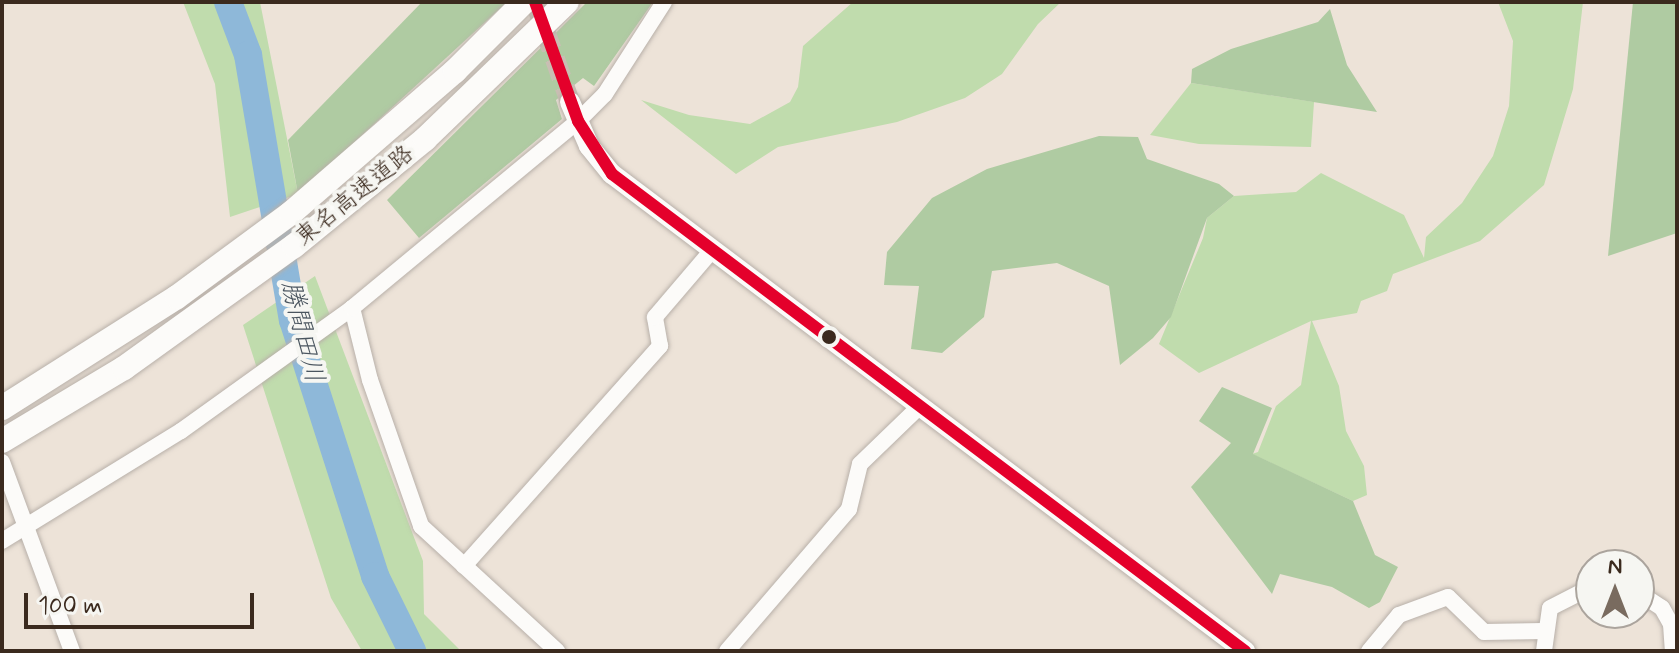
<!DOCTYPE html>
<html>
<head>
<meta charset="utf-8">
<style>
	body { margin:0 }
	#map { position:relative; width:1679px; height:653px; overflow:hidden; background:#ede3d8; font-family:Mynerve,"Klee One",sans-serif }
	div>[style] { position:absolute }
	.green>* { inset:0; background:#c0dcad }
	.forest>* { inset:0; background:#afcba2 }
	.river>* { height:28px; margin:-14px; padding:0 14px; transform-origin:14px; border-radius:14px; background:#8eb8d9 }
	.major-tunnel>* { height:20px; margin-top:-10px; transform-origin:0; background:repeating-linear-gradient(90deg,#c9beb3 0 20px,transparent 0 30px) }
	.roads { filter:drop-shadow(0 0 2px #b8b0a9) drop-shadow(0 0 2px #b8b0a9) }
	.minor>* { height:16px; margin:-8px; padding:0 8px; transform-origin:8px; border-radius:8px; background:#fcfbf9 }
	.major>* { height:20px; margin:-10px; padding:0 10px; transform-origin:10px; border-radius:10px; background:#fcfbf9 }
	.highway>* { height:24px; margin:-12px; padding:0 12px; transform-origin:12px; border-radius:12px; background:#fcfbf9 }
	.bus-1>* { height:12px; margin:-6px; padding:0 6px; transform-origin:6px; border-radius:6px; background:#e4002b }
	.dots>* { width:22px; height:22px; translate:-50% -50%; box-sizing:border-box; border:4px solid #f6f6f2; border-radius:50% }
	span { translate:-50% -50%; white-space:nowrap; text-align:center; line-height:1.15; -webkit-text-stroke:8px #f6f6f2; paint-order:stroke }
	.street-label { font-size:24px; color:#3b2a1e }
	.water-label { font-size:26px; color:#4a555f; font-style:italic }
	.frame { position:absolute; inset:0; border:4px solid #3b2a1e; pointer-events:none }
	.north { position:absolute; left:1575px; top:549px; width:80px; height:80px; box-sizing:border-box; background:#f6f6f2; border:2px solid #aba49d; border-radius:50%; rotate:0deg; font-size:22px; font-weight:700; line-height:32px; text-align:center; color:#3b2a1e }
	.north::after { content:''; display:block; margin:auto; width:28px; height:36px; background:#796b5f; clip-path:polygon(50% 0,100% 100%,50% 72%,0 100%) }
	.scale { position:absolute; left:24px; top:593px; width:230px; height:36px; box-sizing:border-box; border:4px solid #3b2a1e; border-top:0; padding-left:10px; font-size:24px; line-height:28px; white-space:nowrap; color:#3b2a1e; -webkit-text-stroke:6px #f6f6f2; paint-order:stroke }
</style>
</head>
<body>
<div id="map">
	<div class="green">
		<i style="clip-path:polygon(183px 2px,260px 2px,298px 194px,230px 217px,215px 84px)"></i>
		<i style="clip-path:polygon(853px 2px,1061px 2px,1038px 24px,1002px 74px,965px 98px,897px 122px,778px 147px,736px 174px,641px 100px,689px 115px,750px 124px,790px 102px,798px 87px,803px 46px)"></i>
		<i style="clip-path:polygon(1498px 2px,1583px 2px,1573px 89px,1544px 185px,1480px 241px,1393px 274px,1387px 291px,1361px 301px,1357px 313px,1312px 321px,1339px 386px,1346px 431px,1364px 466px,1367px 495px,1353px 501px,1252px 454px,1258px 452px,1276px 406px,1301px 385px,1311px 321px,1199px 373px,1159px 344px,1203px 238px,1207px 218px,1234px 196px,1296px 192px,1321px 173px,1404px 215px,1424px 258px,1426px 237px,1462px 203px,1493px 156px,1509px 106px,1513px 41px)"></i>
		<i style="clip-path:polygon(1191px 83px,1314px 102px,1311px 147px,1199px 144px,1150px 135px)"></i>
		<i style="clip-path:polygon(315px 276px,423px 561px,424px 614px,461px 651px,362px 651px,331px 598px,243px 325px)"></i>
	</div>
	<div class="forest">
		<i style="clip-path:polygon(422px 2px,507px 2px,298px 194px,288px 140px)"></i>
		<i style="clip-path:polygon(587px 2px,653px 2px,594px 86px,583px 78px,556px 100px,562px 119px,419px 238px,387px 200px)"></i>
		<i style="clip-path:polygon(1633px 2px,1677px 2px,1677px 233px,1608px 256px)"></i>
		<i style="clip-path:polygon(1330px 9px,1347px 65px,1377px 112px,1191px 83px,1192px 69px,1231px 49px,1318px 22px)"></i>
		<i style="clip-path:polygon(1099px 136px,1138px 137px,1147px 159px,1219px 184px,1234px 196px,1207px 218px,1171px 317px,1153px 338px,1120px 365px,1109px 286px,1057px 263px,992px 271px,984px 317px,942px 353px,911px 349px,919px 286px,884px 285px,887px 252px,932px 198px,987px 169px)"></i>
		<i style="clip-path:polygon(1222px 387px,1272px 408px,1253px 454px,1353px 501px,1375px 555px,1398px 567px,1380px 602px,1369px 608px,1332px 587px,1280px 574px,1272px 594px,1191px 487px,1231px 443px,1199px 421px)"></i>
	</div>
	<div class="river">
		<i style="left:228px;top:2px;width:57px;rotate:69.3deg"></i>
		<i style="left:248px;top:55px;width:269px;rotate:80.4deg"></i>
		<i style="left:293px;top:320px;width:269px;rotate:72.2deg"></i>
		<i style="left:375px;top:576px;width:84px;rotate:63.7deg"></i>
	</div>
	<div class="major-tunnel">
		<i style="left:535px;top:2px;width:106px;rotate:70.7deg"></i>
	</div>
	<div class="roads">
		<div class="minor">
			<i style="left:352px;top:308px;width:74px;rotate:76deg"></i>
			<i style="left:370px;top:380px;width:155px;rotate:70.7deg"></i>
			<i style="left:421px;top:526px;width:185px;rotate:42.6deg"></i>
			<i style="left:2px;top:462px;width:202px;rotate:69.7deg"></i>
			<i style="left:2px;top:541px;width:210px;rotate:-31.6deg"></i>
			<i style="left:181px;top:431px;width:211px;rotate:-35.7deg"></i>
			<i style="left:352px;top:308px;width:293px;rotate:-39.6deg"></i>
			<i style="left:578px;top:121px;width:38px;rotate:-45deg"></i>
			<i style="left:605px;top:94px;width:109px;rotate:-57.3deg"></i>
			<i style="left:464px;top:566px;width:295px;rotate:-48.3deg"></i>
			<i style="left:660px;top:346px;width:29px;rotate:-100deg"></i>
			<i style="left:655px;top:317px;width:89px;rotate:-49.5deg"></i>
			<i style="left:1639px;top:593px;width:27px;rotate:33deg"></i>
			<i style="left:1662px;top:608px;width:18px;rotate:61deg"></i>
			<i style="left:1671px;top:624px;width:27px;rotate:86deg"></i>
			<i style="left:727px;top:651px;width:187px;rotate:-49.3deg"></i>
			<i style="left:849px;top:509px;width:46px;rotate:-76.3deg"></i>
			<i style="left:860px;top:464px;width:82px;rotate:-44deg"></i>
			<i style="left:1369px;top:651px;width:47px;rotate:-50.2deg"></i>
			<i style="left:1399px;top:615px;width:52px;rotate:-20.2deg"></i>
			<i style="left:1448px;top:597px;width:50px;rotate:44.2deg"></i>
			<i style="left:1484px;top:632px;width:59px;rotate:-1deg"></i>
			<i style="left:1544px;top:651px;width:43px;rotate:-82.1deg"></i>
			<i style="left:1550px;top:608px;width:46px;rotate:-27.1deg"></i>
		</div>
		<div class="major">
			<i style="left:570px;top:102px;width:48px;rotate:66.6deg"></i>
			<i style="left:589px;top:146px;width:36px;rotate:51deg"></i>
			<i style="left:612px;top:174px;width:793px;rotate:37deg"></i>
		</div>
		<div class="highway">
			<i style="left:2px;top:408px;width:207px;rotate:-32.4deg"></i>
			<i style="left:177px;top:297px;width:142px;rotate:-36.4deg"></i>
			<i style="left:291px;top:213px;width:217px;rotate:-40.9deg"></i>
			<i style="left:455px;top:71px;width:98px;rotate:-45deg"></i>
			<i style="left:2px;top:441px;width:142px;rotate:-30.9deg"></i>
			<i style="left:124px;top:368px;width:209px;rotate:-35.7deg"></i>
			<i style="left:294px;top:246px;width:169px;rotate:-39.2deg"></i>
			<i style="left:425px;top:139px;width:197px;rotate:-44deg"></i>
		</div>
	</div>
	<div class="bus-1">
		<i style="left:535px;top:2px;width:127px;rotate:70.1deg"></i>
		<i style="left:578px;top:121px;width:63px;rotate:57.3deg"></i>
		<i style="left:612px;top:174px;width:793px;rotate:37deg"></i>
	</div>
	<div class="dots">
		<i style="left:829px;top:337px;background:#3b2a1e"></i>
	</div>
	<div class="street-label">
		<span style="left:355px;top:196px;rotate:-39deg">東名高速道路</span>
	</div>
	<div class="water-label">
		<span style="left:301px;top:332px;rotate:76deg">勝間田川</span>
	</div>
	<div class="frame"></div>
	<div class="north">N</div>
	<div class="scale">100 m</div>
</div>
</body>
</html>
